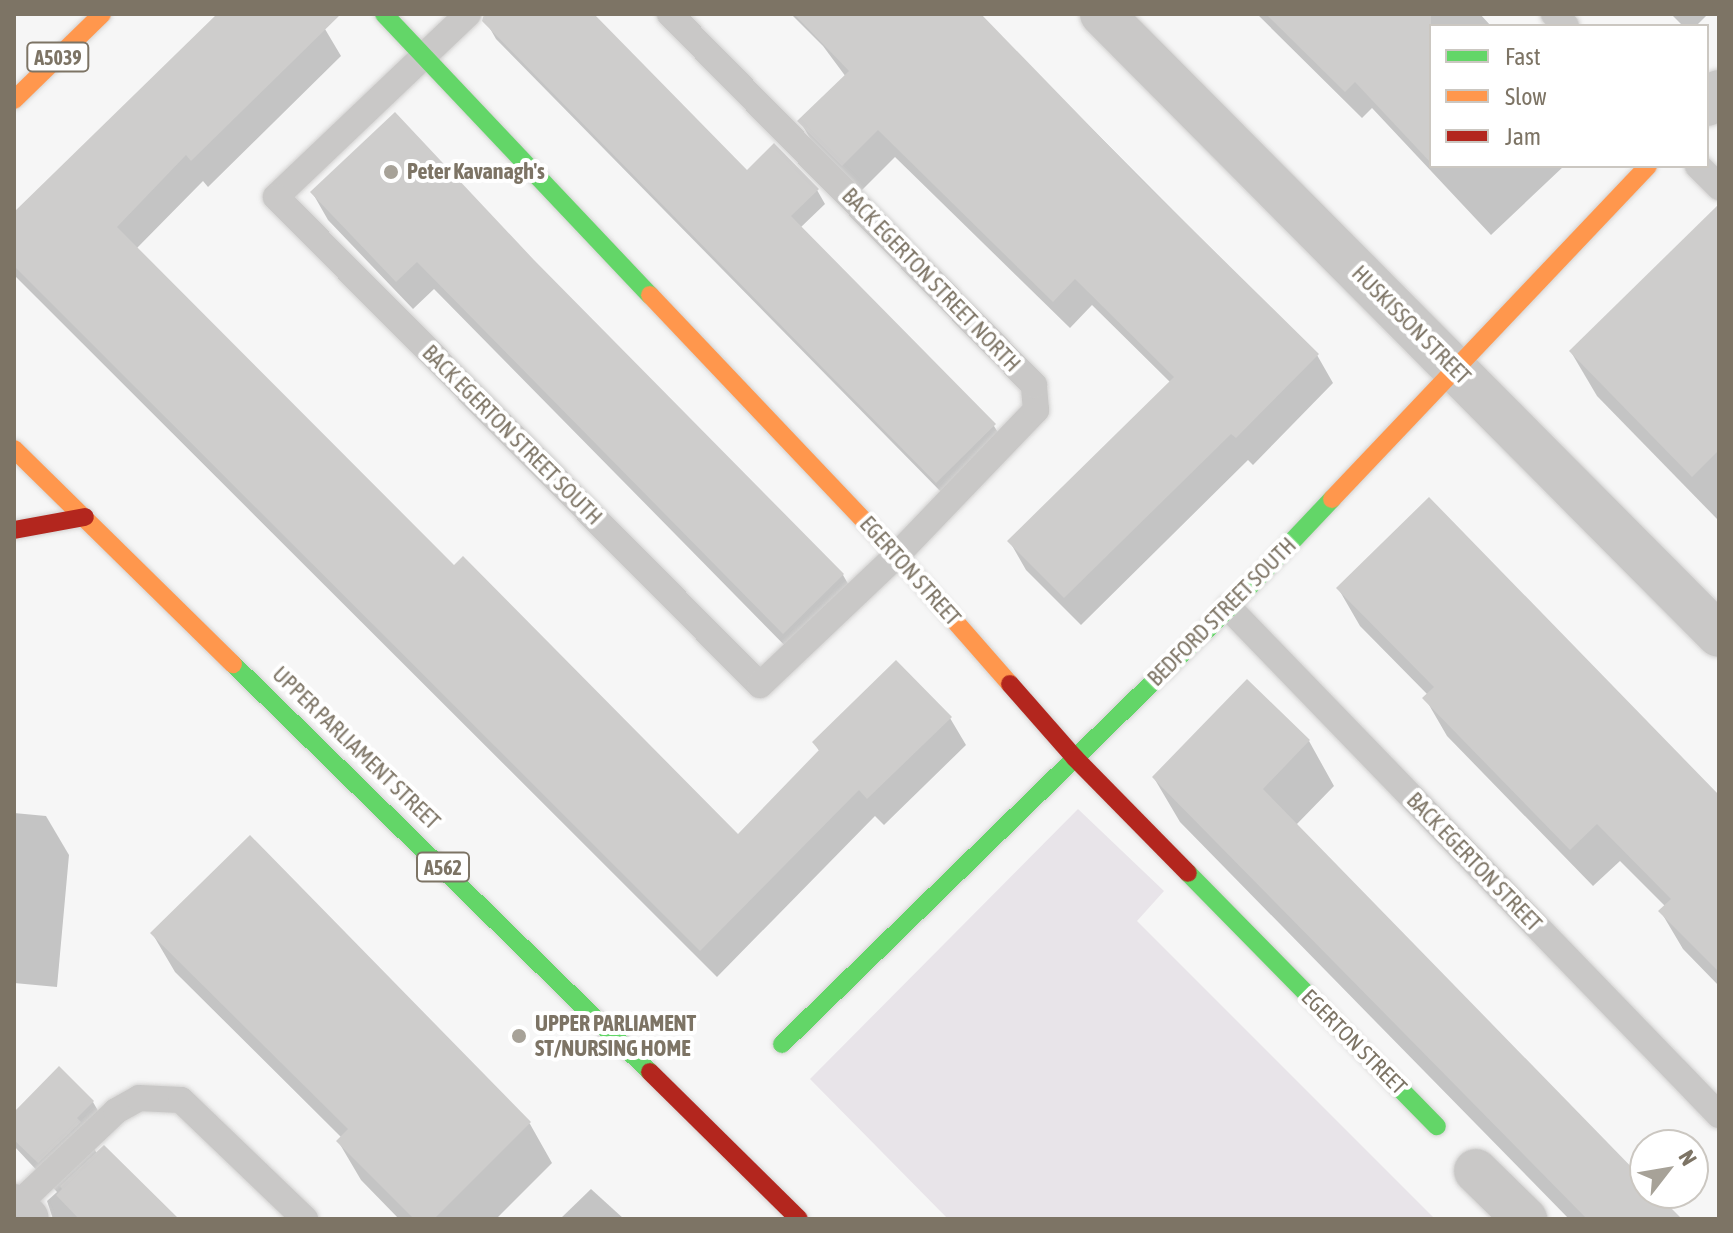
<!DOCTYPE html>
<html>
<head>
<meta charset="utf-8">
<style>
	body { margin:0 }
	#map { position:relative; width:1733px; height:1233px; overflow:hidden; background:#f6f6f6; font-family:"Asap Condensed",sans-serif }
	div>[style] { position:absolute }
	.green>* { inset:0; background:#e8e4e9 }
	.shadow>* { inset:0; background:#0003 }
	.building>* { inset:0; background:#cecdcc }
	.roads { filter:drop-shadow(0 0 2px #d3d2d1) drop-shadow(0 0 2px #d3d2d1) }
	.lane>* { height:26px; margin:-13px; padding:0 13px; transform-origin:13px; border-radius:13px; background:#c9c8c7 }
	.street>* { height:44px; margin:-22px; padding:0 22px; transform-origin:22px; border-radius:22px; background:#c9c8c7 }
	.fast>* { height:18px; margin:-9px; padding:0 9px; transform-origin:9px; border-radius:9px; background:#63d668 }
	.slow>* { height:18px; margin:-9px; padding:0 9px; transform-origin:9px; border-radius:9px; background:#ff974d }
	.jam>* { height:18px; margin:-9px; padding:0 9px; transform-origin:9px; border-radius:9px; background:#b3261e }
	.dots>* { width:22px; height:22px; translate:-50% -50%; box-sizing:border-box; border:4px solid #fff; border-radius:50% }
	span { translate:-50% -50%; white-space:nowrap; text-align:center; line-height:1.15; -webkit-text-stroke:8px #fff; paint-order:stroke }
	.shield-label span { padding:2px 6px; background:#fff; border:2px solid; border-radius:6px; -webkit-text-stroke-width:0 }
	.shield-label { font-size:20px; color:#7d7465; font-weight:700 }
	.poi-label { font-size:22px; color:#7d7465; font-weight:700 }
	.left { translate:0 -50%; text-align:left }
	.street-label { font-size:22px; color:#7d7465 }
	.frame { position:absolute; inset:0; border:16px solid #7d7465; pointer-events:none }
	.legend { position:absolute; left:1429px; top:24px; width:280px; height:144px; box-sizing:border-box; background:#fff; border:2px solid #cbc7c1; margin:0; padding:10px 14px; list-style:none; font-size:24px; color:#7d7465 }
	.legend li { display:flex; align-items:center; gap:16px; height:40px }
	.legend b { width:40px; border:2px solid #cbc7c1 }
	.north { position:absolute; left:1629px; top:1129px; width:80px; height:80px; box-sizing:border-box; background:#fff; border:2px solid #cbc7c1; border-radius:50%; rotate:59deg; font-size:22px; font-weight:700; line-height:32px; text-align:center; color:#7d7465 }
	.north::after { content:''; display:block; margin:auto; width:28px; height:36px; background:#a7a298; clip-path:polygon(50% 0,100% 100%,50% 72%,0 100%) }
</style>
</head>
<body>
<div id="map">
	<div class="green">
		<i style="clip-path:polygon(1078px 809px,1164px 891px,1137px 921px,1435px 1219px,948px 1219px,810px 1079px)"></i>
	</div>
	<div class="shadow">
		<i style="clip-path:polygon(220px 14px,310px 14px,325px 29px,341px 56px,208px 187px,203px 181px,136px 249px,455px 568px,738px 837px,820px 752px,814px 743px,950px 718px,966px 745px,884px 825px,875px 816px,717px 977px,14px 275px,14px 215px)"></i>
		<i style="clip-path:polygon(500px 14px,591px 14px,747px 173px,817px 190px,825px 204px,800px 228px,994px 426px,1002px 439px,945px 496px,496px 39px,488px 25px)"></i>
		<i style="clip-path:polygon(791px 14px,978px 14px,1317px 355px,1333px 383px,1253px 465px,1248px 460px,1081px 625px,1026px 570px,1010px 542px,1171px 383px,1092px 305px,1070px 328px,895px 157px,859px 193px,816px 149px,800px 121px,846px 77px,823px 46px)"></i>
		<i style="clip-path:polygon(1257px 14px,1480px 14px,1491px 26px,1431px 26px,1431px 166px,1564px 166px,1491px 235px,1372px 108px,1362px 118px)"></i>
		<i style="clip-path:polygon(1671px 14px,1708px 14px,1696px 26px,1683px 26px)"></i>
		<i style="clip-path:polygon(312px 192px,533px 261px,843px 575px,859px 603px,800px 661px,434px 289px,413px 309px,328px 220px)"></i>
		<i style="clip-path:polygon(1719px 230px,1719px 521px,1597px 396px,1571px 352px)"></i>
		<i style="clip-path:polygon(1338px 588px,1719px 795px,1719px 986px,1683px 949px,1661px 912px,1666px 907px,1620px 861px,1593px 886px,1447px 736px,1425px 698px,1428px 695px,1360px 626px)"></i>
		<i style="clip-path:polygon(1309px 741px,1334px 786px,1296px 825px,1645px 1184px,1645px 1193px,1654px 1193px,1679px 1219px,1569px 1219px,1180px 822px,1154px 778px)"></i>
		<i style="clip-path:polygon(14px 813px,46px 816px,69px 855px,57px 987px,14px 983px)"></i>
		<i style="clip-path:polygon(250px 838px,530px 1124px,552px 1163px,496px 1219px,399px 1219px,361px 1180px,338px 1141px,342px 1138px,175px 972px,152px 933px)"></i>
		<i style="clip-path:polygon(93px 1102px,109px 1130px,93px 1146px,97px 1154px,176px 1219px,53px 1219px,47px 1201px,57px 1192px,14px 1146px,14px 1114px)"></i>
		<i style="clip-path:polygon(591px 1189px,624px 1219px,560px 1219px)"></i>
	</div>
	<div class="building">
		<i style="clip-path:polygon(217px 14px,341px 14px,191px 161px,186px 155px,117px 227px,454px 565px,463px 556px,738px 834px,819px 750px,812px 742px,896px 660px,952px 717px,867px 799px,859px 790px,700px 951px,14px 266px,14px 212px)"></i>
		<i style="clip-path:polygon(484px 14px,594px 14px,747px 170px,774px 143px,819px 189px,791px 216px,996px 424px,936px 483px,482px 21px)"></i>
		<i style="clip-path:polygon(794px 14px,981px 14px,1141px 179px,1319px 354px,1236px 438px,1231px 434px,1064px 598px,1007px 541px,1174px 377px,1075px 279px,1053px 302px,878px 130px,842px 166px,797px 121px,849px 71px)"></i>
		<i style="clip-path:polygon(1266px 14px,1431px 14px,1431px 163px,1355px 82px,1345px 92px)"></i>
		<i style="clip-path:polygon(395px 112px,534px 260px,844px 574px,783px 634px,417px 262px,396px 282px,310px 192px)"></i>
		<i style="clip-path:polygon(1719px 204px,1719px 450px,1692px 477px,1569px 351px)"></i>
		<i style="clip-path:polygon(1429px 497px,1719px 795px,1719px 972px,1658px 911px,1671px 899px,1597px 824px,1570px 850px,1422px 698px,1434px 687px,1336px 588px)"></i>
		<i style="clip-path:polygon(1247px 679px,1310px 740px,1263px 789px,1645px 1181px,1645px 1193px,1656px 1193px,1682px 1219px,1587px 1219px,1152px 777px)"></i>
		<i style="clip-path:polygon(250px 835px,531px 1122px,434px 1219px,414px 1219px,336px 1141px,348px 1129px,150px 933px)"></i>
		<i style="clip-path:polygon(59px 1066px,94px 1101px,77px 1118px,81px 1122px,38px 1163px,14px 1140px,14px 1112px)"></i>
		<i style="clip-path:polygon(104px 1145px,179px 1219px,79px 1219px,56px 1195px,62px 1189px,60px 1186px)"></i>
	</div>
	<div class="roads">
		<div class="lane">
			<i style="left:468px;top:14px;width:265px;rotate:136.4deg"></i>
			<i style="left:276px;top:197px;width:687px;rotate:45.24deg"></i>
			<i style="left:760px;top:685px;width:189px;rotate:-43.5deg"></i>
			<i style="left:897px;top:555px;width:201px;rotate:-46.2deg"></i>
			<i style="left:1036px;top:410px;width:25px;rotate:-95deg"></i>
			<i style="left:1034px;top:385px;width:520px;rotate:-134.45deg"></i>
			<i style="left:1554px;top:14px;width:17px;rotate:45deg"></i>
			<i style="left:1698px;top:166px;width:30px;rotate:45deg"></i>
			<i style="left:1229px;top:608px;width:705px;rotate:45.98deg"></i>
			<i style="left:15px;top:1207px;width:139px;rotate:-43.5deg"></i>
			<i style="left:116px;top:1111px;width:26px;rotate:-29deg"></i>
			<i style="left:139px;top:1098px;width:42px;rotate:2.7deg"></i>
			<i style="left:181px;top:1100px;width:172px;rotate:43.8deg"></i>
		</div>
		<div class="street">
			<i style="left:1102px;top:14px;width:875px;rotate:45.19deg"></i>
			<i style="left:1707px;top:104px;width:17px;rotate:-45deg"></i>
			<i style="left:1476px;top:1171px;width:69px;rotate:44.4deg"></i>
			<i style="left:14px;top:1206px;width:18px;rotate:45deg"></i>
		</div>
		<div class="fast">
			<i style="left:384px;top:14px;width:387px;rotate:46.6deg"></i>
			<i style="left:233px;top:664px;width:583px;rotate:44.37deg"></i>
			<i style="left:1188px;top:873px;width:355px;rotate:45.5deg"></i>
			<i style="left:782px;top:1044px;width:624px;rotate:-44.29deg"></i>
			<i style="left:1229px;top:608px;width:150px;rotate:-46.6deg"></i>
		</div>
		<div class="slow">
			<i style="left:14px;top:100px;width:123px;rotate:-44.3deg"></i>
			<i style="left:650px;top:295px;width:359px;rotate:46.5deg"></i>
			<i style="left:897px;top:555px;width:171px;rotate:48.8deg"></i>
			<i style="left:14px;top:449px;width:307px;rotate:44.5deg"></i>
			<i style="left:1332px;top:499px;width:459px;rotate:-46.5deg"></i>
		</div>
		<div class="jam">
			<i style="left:14px;top:530px;width:72px;rotate:-10.4deg"></i>
			<i style="left:1010px;top:684px;width:98px;rotate:48.7deg"></i>
			<i style="left:1075px;top:758px;width:161px;rotate:45.5deg"></i>
			<i style="left:650px;top:1072px;width:209px;rotate:44.6deg"></i>
		</div>
	</div>
	<div class="dots">
		<i style="left:391px;top:172px;background:#a7a298"></i>
		<i style="left:519px;top:1036px;background:#a7a298"></i>
	</div>
	<div class="shield-label">
		<span style="left:58px;top:57px">A5039</span>
		<span style="left:443px;top:867px">A562</span>
	</div>
	<div class="poi-label">
		<span class="left" style="left:407px;top:172px">Peter Kavanagh's</span>
		<span class="left" style="left:535px;top:1036px">UPPER PARLIAMENT<br>ST/NURSING HOME</span>
	</div>
	<div class="street-label">
		<span style="left:931px;top:280px;rotate:46deg">BACK EGERTON STREET NORTH</span>
		<span style="left:1411px;top:325px;rotate:45deg">HUSKISSON STREET</span>
		<span style="left:512px;top:435px;rotate:45deg">BACK EGERTON STREET SOUTH</span>
		<span style="left:910px;top:571px;rotate:48deg">EGERTON STREET</span>
		<span style="left:1222px;top:612px;rotate:-45deg">BEDFORD STREET SOUTH</span>
		<span style="left:356px;top:748px;rotate:44deg">UPPER PARLIAMENT STREET</span>
		<span style="left:1474px;top:862px;rotate:46deg">BACK EGERTON STREET</span>
		<span style="left:1354px;top:1042px;rotate:45deg">EGERTON STREET</span>
	</div>
	<div class="frame"></div>
	<ul class="legend">
	<li><b style="height:10px;background:#63d668"></b>Fast</li>
	<li><b style="height:10px;background:#ff974d"></b>Slow</li>
	<li><b style="height:10px;background:#b3261e"></b>Jam</li>
	</ul>
	<div class="north">N</div>
</div>
</body>
</html>
